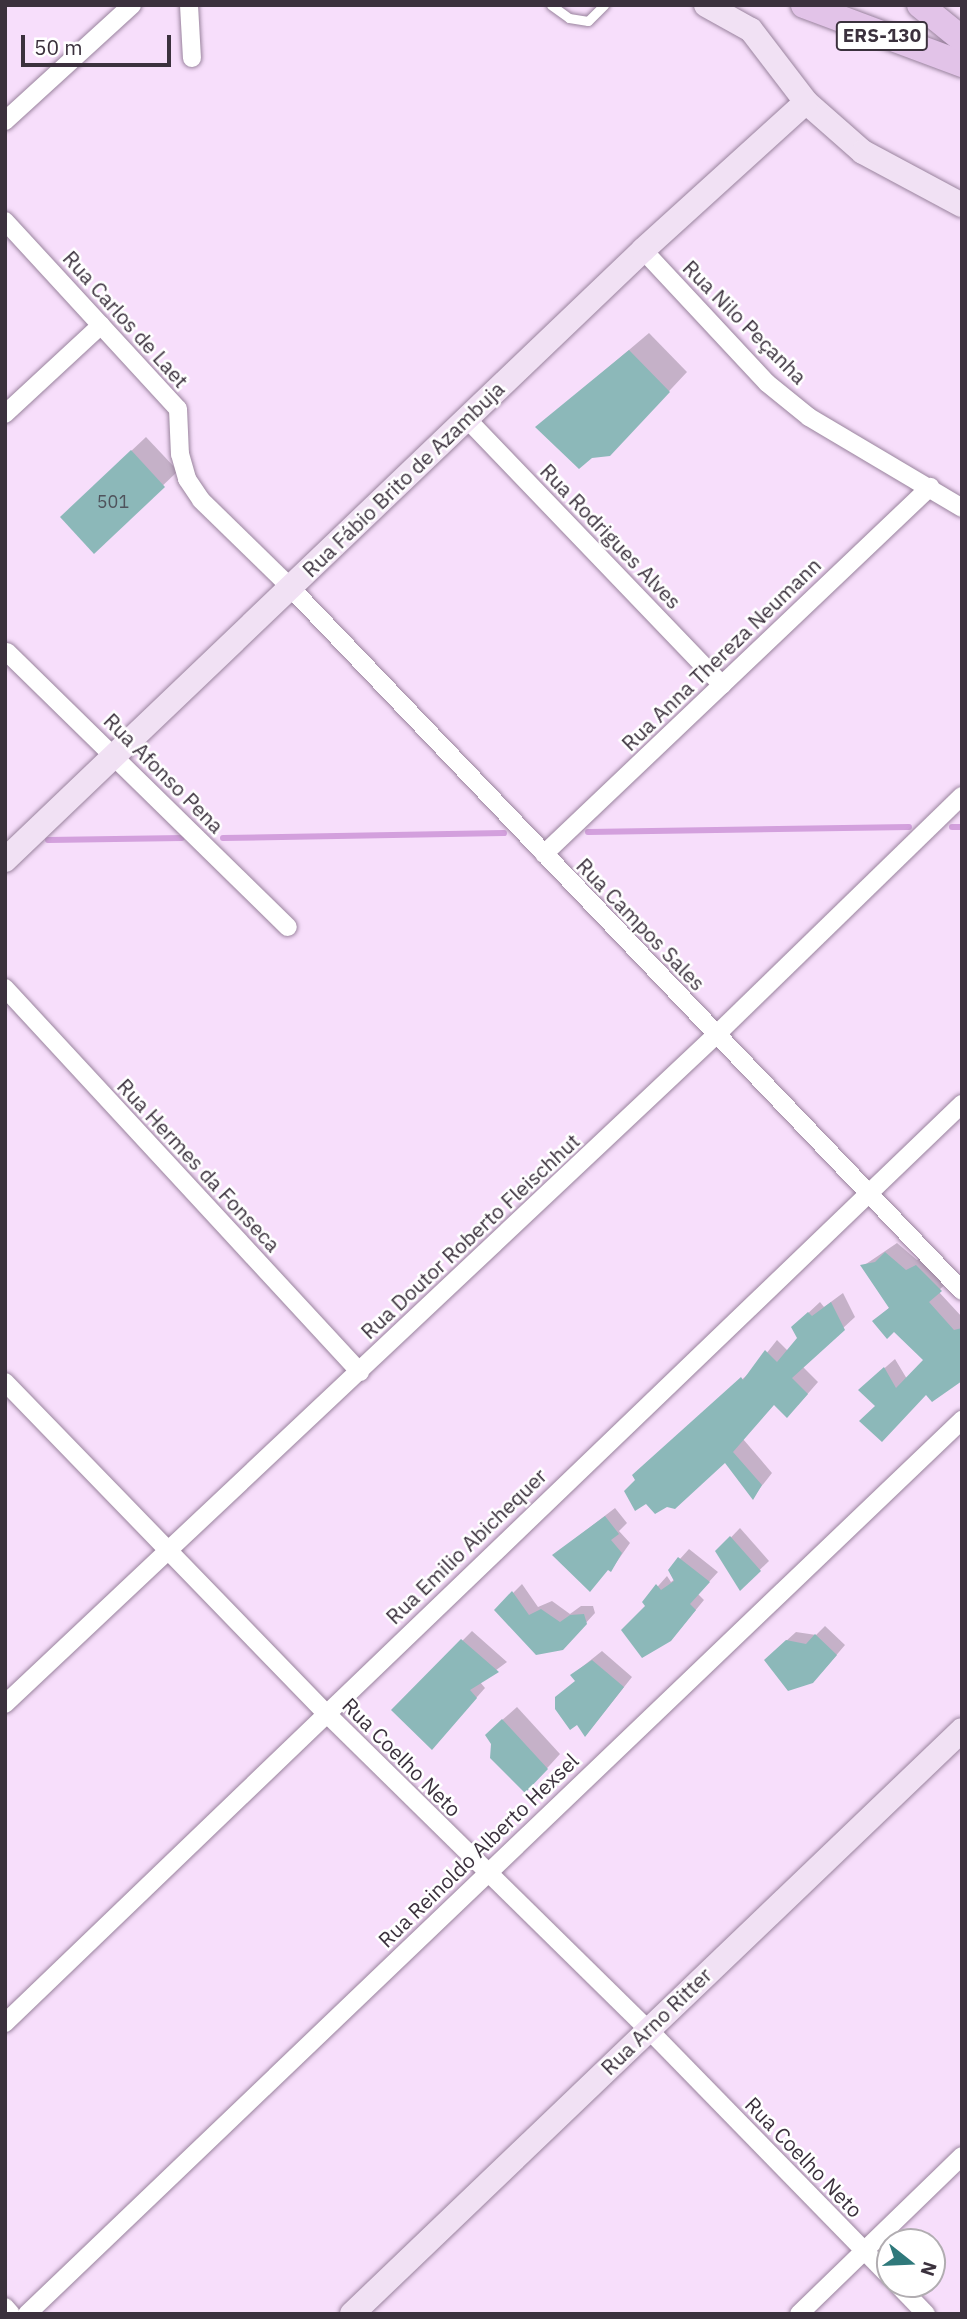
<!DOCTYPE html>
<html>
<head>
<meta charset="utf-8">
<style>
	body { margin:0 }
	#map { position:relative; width:967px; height:2319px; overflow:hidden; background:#f7defb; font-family:"IBM Plex Sans",sans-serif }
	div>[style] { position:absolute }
	.shadow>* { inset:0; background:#0003 }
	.stream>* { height:6px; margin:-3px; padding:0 3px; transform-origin:3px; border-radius:3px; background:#d3a0dd }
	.building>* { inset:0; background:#8cb8b9 }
	.roads { filter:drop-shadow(0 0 2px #99839d) drop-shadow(0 0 2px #99839d) }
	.lane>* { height:9px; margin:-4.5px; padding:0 4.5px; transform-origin:4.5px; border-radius:4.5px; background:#fff }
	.street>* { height:18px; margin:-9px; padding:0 9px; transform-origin:9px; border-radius:9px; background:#fff }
	.secondary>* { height:24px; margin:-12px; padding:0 12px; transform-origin:12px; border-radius:12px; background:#f1e1f4 }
	.primary>* { height:26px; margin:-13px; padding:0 13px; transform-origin:13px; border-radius:13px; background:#e2c3e8 }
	span { translate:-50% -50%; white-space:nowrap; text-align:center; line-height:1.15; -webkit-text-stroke:5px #fff; paint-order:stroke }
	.number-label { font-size:18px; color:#4f535c }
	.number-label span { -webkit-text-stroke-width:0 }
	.shield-label span { padding:2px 5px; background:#fff; border:2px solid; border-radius:5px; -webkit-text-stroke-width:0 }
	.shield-label { font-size:19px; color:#3b313d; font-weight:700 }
	.street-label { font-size:21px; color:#3b313d }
	.frame { position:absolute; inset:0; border:7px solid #3b313d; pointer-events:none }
	.north { position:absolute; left:876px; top:2228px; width:70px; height:70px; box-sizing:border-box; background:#fff; border:2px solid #b1adb1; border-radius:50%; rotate:108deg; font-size:19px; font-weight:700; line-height:28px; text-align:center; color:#3b313d }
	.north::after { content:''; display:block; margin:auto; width:24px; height:32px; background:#2f797b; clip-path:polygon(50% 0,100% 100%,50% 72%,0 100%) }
	.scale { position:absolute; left:21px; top:35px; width:150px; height:32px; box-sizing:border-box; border:4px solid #3b313d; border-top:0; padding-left:9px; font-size:21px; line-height:24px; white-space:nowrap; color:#3b313d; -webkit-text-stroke:5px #fff; paint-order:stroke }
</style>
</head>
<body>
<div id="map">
	<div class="shadow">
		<i style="clip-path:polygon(649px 333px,687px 372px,628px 435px,538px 427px)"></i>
		<i style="clip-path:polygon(146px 437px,178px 471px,94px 551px,76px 503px)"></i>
		<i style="clip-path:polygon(897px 1243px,917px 1260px,927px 1255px,951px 1279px,938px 1291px,962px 1317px,962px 1378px,877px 1405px,871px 1380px,895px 1359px,907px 1379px,925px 1360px,894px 1330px,874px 1321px,890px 1307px,863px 1266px)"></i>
		<i style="clip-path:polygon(843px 1293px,855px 1317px,802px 1366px,818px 1382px,798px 1405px,775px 1403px,743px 1439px,772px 1473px,753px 1497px,725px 1461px,637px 1480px,645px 1464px,754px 1369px,777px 1340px,788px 1351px,799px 1338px,805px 1316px,820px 1302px,824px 1307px)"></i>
		<i style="clip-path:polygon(615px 1508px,627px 1523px,619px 1531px,630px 1543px,611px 1570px,554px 1555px)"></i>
		<i style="clip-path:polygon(740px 1528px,769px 1561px,740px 1589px,718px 1551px)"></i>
		<i style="clip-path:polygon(689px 1549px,718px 1572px,698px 1594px,704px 1600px,680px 1629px,644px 1602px,667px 1576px,671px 1582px,675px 1579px,670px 1570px)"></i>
		<i style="clip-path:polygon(522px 1584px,538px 1607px,552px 1601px,570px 1614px,581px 1606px,593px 1606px,595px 1613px,572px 1638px,496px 1610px)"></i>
		<i style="clip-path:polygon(825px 1626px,845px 1645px,822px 1672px,775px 1651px,796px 1632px,816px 1635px)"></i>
		<i style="clip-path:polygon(472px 1631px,507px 1662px,480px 1682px,485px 1688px,432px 1748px,394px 1710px)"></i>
		<i style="clip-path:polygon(602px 1651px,632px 1677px,586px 1735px,577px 1680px,572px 1675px)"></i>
		<i style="clip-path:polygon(517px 1707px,560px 1754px,539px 1777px,501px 1721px)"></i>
	</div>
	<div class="stream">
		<i style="left:952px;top:827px;width:10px"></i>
		<i style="left:588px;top:832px;width:321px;rotate:-0.9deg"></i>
		<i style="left:223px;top:838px;width:281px;rotate:-1deg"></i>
		<i style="left:48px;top:840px;width:134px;rotate:-0.9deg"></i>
	</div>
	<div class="building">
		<i style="clip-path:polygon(629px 350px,670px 392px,610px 456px,592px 458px,579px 469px,535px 427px)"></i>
		<i style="clip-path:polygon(131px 450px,165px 487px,94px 554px,60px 517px)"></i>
		<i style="clip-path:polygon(885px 1252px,906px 1270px,916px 1265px,942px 1291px,929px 1302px,954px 1330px,962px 1328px,962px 1381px,932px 1402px,926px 1395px,882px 1442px,859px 1421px,875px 1406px,858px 1390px,884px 1367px,896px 1388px,923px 1360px,894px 1332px,887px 1339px,872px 1321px,889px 1308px,860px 1265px,875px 1262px)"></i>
		<i style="clip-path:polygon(831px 1302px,845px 1330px,792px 1378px,808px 1394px,787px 1418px,774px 1405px,733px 1452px,762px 1485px,753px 1500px,725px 1463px,675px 1509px,667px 1507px,655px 1514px,646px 1504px,635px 1511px,624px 1491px,635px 1480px,632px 1475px,741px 1377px,743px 1380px,765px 1350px,777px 1362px,797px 1338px,791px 1327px,808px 1312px,812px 1316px)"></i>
		<i style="clip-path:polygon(605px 1516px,619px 1534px,611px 1540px,622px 1553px,611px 1572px,608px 1570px,590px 1592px,552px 1555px)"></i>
		<i style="clip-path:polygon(730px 1536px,761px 1571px,740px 1591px,715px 1551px)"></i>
		<i style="clip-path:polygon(678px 1557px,710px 1582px,690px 1604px,696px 1610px,671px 1641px,642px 1658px,621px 1630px,645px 1606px,642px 1602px,656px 1584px,661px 1590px,674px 1581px,668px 1570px)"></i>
		<i style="clip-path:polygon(512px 1591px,529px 1615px,541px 1609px,560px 1622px,570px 1615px,584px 1614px,587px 1624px,563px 1650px,536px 1655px,494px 1610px)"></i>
		<i style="clip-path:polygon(815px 1634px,837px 1655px,813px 1683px,788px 1691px,764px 1660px,786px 1640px,806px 1644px)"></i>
		<i style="clip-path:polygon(461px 1639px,499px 1672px,470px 1690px,477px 1698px,432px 1750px,391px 1710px)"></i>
		<i style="clip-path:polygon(592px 1660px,624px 1687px,585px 1737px,577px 1725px,570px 1730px,555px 1709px,555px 1697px,575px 1681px,570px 1675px)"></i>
		<i style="clip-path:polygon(502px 1719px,548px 1769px,525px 1793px,490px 1758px,491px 1744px,485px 1735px)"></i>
	</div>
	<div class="roads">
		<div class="lane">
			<i style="left:551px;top:5px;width:22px;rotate:36deg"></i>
			<i style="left:569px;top:18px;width:19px;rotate:9deg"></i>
			<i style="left:588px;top:21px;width:23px;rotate:-45deg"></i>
		</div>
		<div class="street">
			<i style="left:189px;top:5px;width:53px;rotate:86.8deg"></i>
			<i style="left:5px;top:121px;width:172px;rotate:-42.4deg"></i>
			<i style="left:5px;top:221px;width:255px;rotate:47.4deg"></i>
			<i style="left:178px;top:409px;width:45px;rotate:87.5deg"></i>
			<i style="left:180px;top:454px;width:26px;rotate:74deg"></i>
			<i style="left:187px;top:479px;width:25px;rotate:56deg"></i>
			<i style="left:201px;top:500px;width:124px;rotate:44.3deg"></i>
			<i style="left:290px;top:587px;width:973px;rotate:46.33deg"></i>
			<i style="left:643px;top:250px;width:182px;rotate:47deg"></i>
			<i style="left:767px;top:383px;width:54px;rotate:39deg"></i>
			<i style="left:809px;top:417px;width:178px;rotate:30.7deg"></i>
			<i style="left:5px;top:414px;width:131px;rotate:-42.8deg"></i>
			<i style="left:466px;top:418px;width:370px;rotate:46.2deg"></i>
			<i style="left:7px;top:652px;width:393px;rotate:44.4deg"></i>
			<i style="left:544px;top:854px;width:533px;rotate:-43.55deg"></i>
			<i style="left:5px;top:988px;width:523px;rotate:47.25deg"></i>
			<i style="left:5px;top:1382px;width:463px;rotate:45.9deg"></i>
			<i style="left:327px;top:1714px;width:448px;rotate:44.5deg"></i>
			<i style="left:647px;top:2028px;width:348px;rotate:45.7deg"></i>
			<i style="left:5px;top:1704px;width:976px;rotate:-43.26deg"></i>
			<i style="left:716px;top:1035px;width:343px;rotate:-44.2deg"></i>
			<i style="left:5px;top:2023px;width:1327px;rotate:-43.84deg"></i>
			<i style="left:897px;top:2284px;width:42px;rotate:46deg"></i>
			<i style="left:5px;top:2307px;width:9px;rotate:49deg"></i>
			<i style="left:27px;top:2314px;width:1294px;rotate:-43.72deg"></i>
			<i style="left:799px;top:2314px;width:227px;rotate:-44.1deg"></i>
		</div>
		<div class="secondary">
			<i style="left:706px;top:5px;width:51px;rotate:29.1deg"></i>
			<i style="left:751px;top:30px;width:91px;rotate:52.6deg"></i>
			<i style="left:806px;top:102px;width:76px;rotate:41.3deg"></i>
			<i style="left:863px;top:152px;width:112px;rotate:28.2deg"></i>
			<i style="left:5px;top:860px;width:883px;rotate:-43.71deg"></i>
			<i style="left:643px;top:250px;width:220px;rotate:-42.2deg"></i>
			<i style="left:352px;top:2314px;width:844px;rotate:-43.75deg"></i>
		</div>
		<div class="primary">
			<i style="left:804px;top:5px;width:169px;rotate:20.5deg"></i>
			<i style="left:920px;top:5px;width:54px;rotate:39deg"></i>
		</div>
	</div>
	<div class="number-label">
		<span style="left:113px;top:502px">501</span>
	</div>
	<div class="shield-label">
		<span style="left:882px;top:36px">ERS-130</span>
	</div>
	<div class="street-label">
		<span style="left:126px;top:319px;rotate:48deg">Rua Carlos de Laet</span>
		<span style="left:745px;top:322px;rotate:45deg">Rua Nilo Peçanha</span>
		<span style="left:403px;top:479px;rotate:-44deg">Rua Fábio Brito de Azambuja</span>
		<span style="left:611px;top:536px;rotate:46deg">Rua Rodrigues Alves</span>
		<span style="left:721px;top:654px;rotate:-44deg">Rua Anna Thereza Neumann</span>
		<span style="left:164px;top:773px;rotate:45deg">Rua Afonso Pena</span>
		<span style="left:641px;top:924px;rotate:46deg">Rua Campos Sales</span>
		<span style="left:199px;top:1165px;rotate:47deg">Rua Hermes da Fonseca</span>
		<span style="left:470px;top:1236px;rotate:-43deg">Rua Doutor Roberto Fleischhut</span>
		<span style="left:466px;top:1546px;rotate:-44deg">Rua Emilio Abichequer</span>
		<span style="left:402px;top:1757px;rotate:45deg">Rua Coelho Neto</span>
		<span style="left:478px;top:1850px;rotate:-44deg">Rua Reinoldo Alberto Hexsel</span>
		<span style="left:656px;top:2021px;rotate:-44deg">Rua Arno Ritter</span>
		<span style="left:804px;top:2157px;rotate:46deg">Rua Coelho Neto</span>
	</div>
	<div class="frame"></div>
	<div class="north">N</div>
	<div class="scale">50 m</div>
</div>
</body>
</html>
